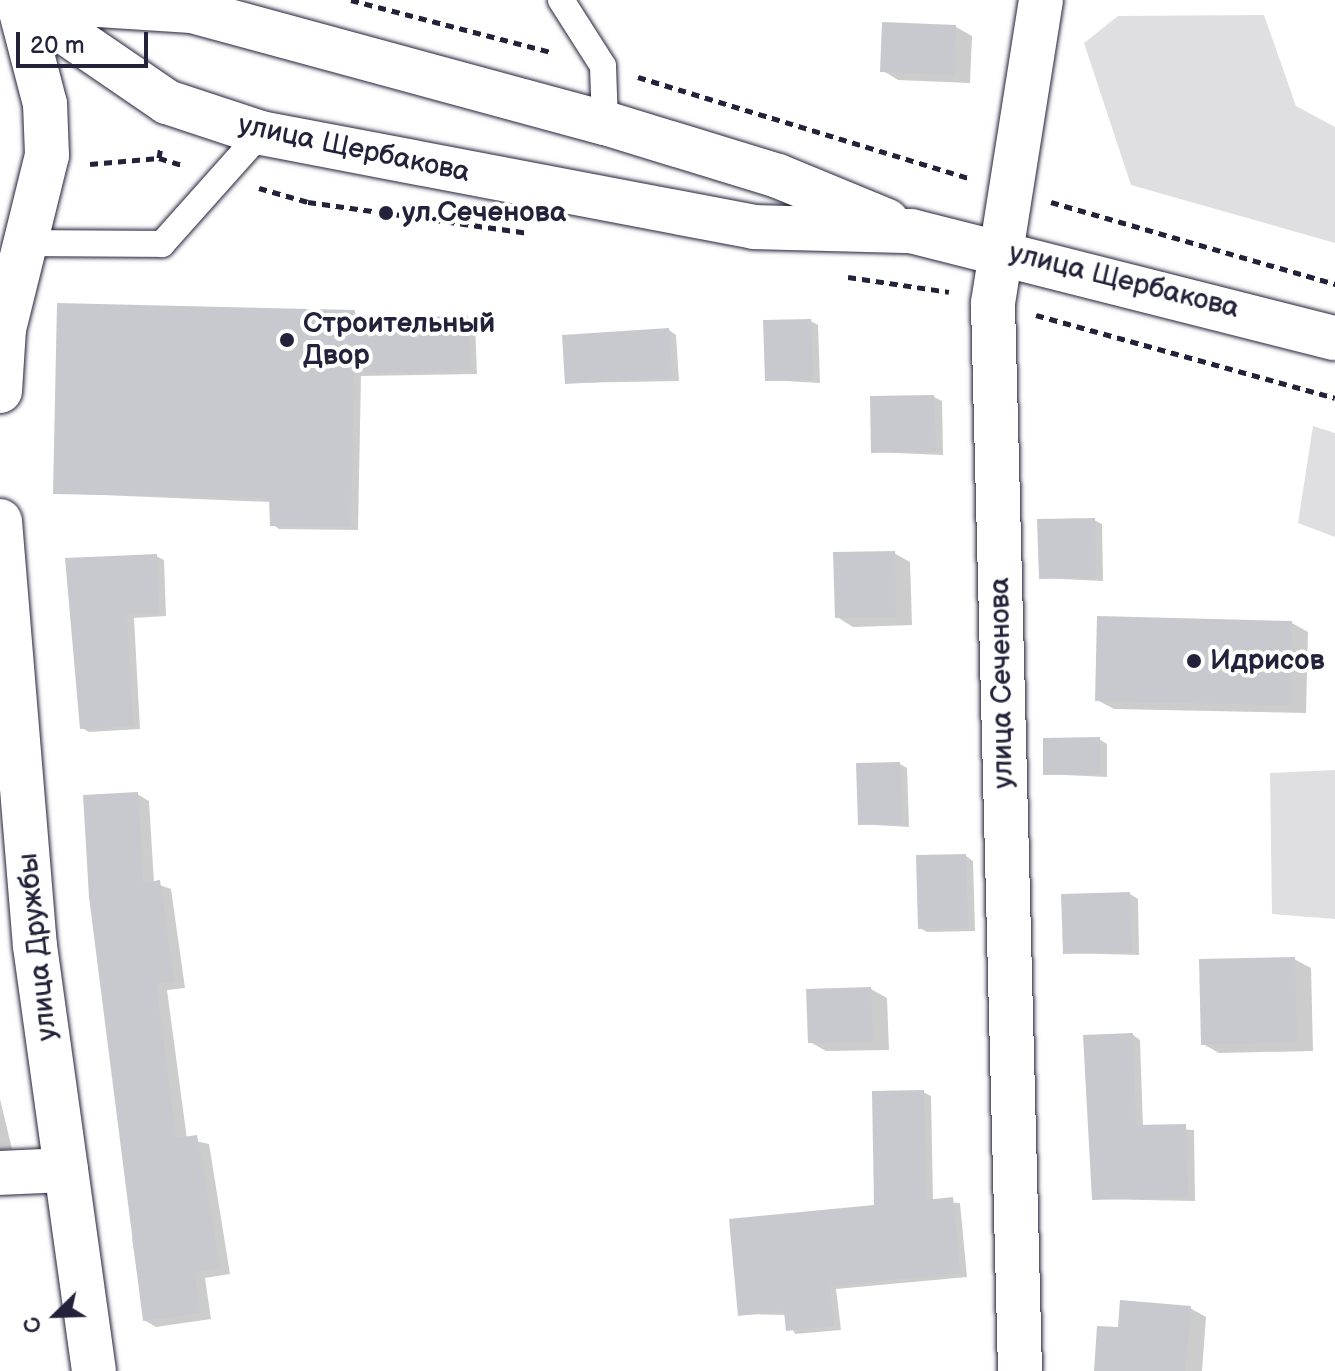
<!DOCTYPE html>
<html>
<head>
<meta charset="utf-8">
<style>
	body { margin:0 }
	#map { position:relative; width:1335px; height:1371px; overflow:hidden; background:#fff; font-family:"Balsamiq Sans",sans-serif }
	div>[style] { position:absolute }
	.green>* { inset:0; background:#dfdfe2 }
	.shadow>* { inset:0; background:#0003 }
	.building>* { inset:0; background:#c8c8cf }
	.path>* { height:5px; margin-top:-2.5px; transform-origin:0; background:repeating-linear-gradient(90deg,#22223b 0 8px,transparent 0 14px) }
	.roads { filter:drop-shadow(0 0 2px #22223b) drop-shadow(0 0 2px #22223b) }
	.service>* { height:26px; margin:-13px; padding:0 13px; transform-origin:13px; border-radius:13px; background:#fff }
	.minor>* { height:44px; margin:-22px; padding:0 22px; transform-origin:22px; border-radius:22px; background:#fff }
	.tertiary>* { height:44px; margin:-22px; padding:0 22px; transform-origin:22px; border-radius:22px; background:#fff }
	.secondary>* { height:44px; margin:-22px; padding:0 22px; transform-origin:22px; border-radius:22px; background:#fff }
	.dots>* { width:22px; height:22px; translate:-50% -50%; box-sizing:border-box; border:4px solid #fff; border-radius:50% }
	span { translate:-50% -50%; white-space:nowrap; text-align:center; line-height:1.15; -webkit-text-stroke:8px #fff; paint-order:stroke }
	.street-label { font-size:28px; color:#22223b }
	.poi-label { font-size:28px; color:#22223b; font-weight:700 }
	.left { translate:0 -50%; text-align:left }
	.north { position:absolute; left:16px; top:1275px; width:80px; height:80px; -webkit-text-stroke:6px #fff; paint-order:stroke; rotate:247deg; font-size:22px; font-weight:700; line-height:32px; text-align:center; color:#22223b }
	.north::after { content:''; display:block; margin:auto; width:28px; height:36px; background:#22223b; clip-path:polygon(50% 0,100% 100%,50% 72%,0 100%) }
	.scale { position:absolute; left:16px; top:32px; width:132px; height:36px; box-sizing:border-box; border:4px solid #22223b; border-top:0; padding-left:10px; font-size:24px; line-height:28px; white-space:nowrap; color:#22223b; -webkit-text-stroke:6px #fff; paint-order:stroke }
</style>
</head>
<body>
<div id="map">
	<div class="green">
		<i style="clip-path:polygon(1264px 15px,1296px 106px,1335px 127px,1335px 243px,1131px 185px,1084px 43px,1118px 16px)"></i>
		<i style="clip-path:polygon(1313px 426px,1335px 433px,1335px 537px,1298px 523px)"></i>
		<i style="clip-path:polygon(1335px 770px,1335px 919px,1272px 914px,1270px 773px)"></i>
	</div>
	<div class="shadow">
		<i style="clip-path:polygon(956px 27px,972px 36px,970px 83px,898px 80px,882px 70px)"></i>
		<i style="clip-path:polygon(354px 312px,362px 320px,468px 318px,475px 323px,477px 374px,361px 376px,358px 530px,279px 529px,272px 524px,271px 502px,55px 493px)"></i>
		<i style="clip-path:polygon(811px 321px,818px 325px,820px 383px,767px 380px)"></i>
		<i style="clip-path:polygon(669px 330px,676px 335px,679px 381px,567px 383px)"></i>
		<i style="clip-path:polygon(934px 397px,942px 401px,943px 455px,873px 452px)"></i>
		<i style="clip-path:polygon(1094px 520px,1102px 524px,1103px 581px,1041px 578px)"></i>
		<i style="clip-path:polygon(894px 553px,910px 562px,912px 625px,853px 627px,837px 617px)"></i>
		<i style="clip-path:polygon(156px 556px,164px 560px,166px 616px,134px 618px,140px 729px,89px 732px,82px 728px,67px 560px)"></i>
		<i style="clip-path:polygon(1292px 623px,1308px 632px,1306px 713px,1114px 709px,1097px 700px)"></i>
		<i style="clip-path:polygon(1099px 739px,1107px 744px,1107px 777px,1045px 774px)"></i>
		<i style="clip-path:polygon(900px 764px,907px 768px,909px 827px,859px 824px)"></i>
		<i style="clip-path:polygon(137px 794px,149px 801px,154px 883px,171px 889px,185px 988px,167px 990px,187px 1139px,209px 1144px,230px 1274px,205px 1278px,211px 1319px,156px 1327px,144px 1320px,132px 1238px,139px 1237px)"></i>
		<i style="clip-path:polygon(966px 856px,973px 861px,975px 931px,927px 932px,920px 928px)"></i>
		<i style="clip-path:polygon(1130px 894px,1138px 899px,1139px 955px,1065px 953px)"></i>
		<i style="clip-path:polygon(1294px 959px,1311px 968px,1313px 1051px,1219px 1053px,1203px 1044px)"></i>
		<i style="clip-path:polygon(871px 989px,887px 998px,889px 1050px,826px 1051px,810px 1042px)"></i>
		<i style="clip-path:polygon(1133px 1035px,1140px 1040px,1143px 1127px,1194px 1130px,1195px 1201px,1094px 1199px)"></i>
		<i style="clip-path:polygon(923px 1092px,931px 1096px,933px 1201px,960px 1203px,967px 1277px,836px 1289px,841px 1330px,795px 1334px,786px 1315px,740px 1314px,876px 1206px)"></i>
		<i style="clip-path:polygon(0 1099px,12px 1149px,0 1150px)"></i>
		<i style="clip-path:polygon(1190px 1308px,1206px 1317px,1202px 1371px,1096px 1371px,1120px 1329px)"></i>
	</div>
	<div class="building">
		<i style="clip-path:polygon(882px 22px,956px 25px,954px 75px,880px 72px)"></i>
		<i style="clip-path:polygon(57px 303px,355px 310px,355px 318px,468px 316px,470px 370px,354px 373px,351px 527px,270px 526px,269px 498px,53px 494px)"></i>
		<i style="clip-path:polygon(811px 319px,813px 380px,765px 381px,763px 320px)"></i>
		<i style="clip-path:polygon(669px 328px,672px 378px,565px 384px,562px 335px)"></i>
		<i style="clip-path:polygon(934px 395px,936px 451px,871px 453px,870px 396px)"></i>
		<i style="clip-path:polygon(1095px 518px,1096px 577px,1039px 579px,1037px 519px)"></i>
		<i style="clip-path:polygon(895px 551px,896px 617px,835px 618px,833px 552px)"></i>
		<i style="clip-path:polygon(157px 554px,159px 613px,127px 614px,133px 726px,80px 729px,65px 558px)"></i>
		<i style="clip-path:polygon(1097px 616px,1292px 621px,1290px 705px,1095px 701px)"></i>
		<i style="clip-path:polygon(1100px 737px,1100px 774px,1043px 775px,1043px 738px)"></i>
		<i style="clip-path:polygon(900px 762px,902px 824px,858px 825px,856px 763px)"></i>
		<i style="clip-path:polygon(138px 792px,143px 883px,160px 880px,174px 982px,156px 984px,176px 1138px,197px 1135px,220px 1268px,194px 1272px,200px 1313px,143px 1321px,89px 897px,83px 795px)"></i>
		<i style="clip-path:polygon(966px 854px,968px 928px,918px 929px,916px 855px)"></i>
		<i style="clip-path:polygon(1130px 892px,1132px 952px,1063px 954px,1061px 894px)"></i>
		<i style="clip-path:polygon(1295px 957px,1297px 1042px,1201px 1045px,1199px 959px)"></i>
		<i style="clip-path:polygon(871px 987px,873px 1042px,808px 1043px,806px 989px)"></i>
		<i style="clip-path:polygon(1133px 1033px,1136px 1125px,1186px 1124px,1188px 1197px,1092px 1200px,1083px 1035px)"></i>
		<i style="clip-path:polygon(924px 1090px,926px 1200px,953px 1197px,960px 1273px,830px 1286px,834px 1326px,786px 1331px,784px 1311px,738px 1316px,729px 1219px,874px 1205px,872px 1091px)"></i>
		<i style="clip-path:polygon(1120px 1300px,1191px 1306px,1185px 1371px,1094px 1371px,1097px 1326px,1118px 1327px)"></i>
	</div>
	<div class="path">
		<i style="left:351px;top:0;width:207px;rotate:14.6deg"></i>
		<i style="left:638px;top:77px;width:346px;rotate:17deg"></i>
		<i style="left:159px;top:158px;width:27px;rotate:17deg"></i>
		<i style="left:90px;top:164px;width:69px;rotate:-5deg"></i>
		<i style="left:159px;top:158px;width:13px;rotate:-81deg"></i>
		<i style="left:259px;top:188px;width:51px;rotate:15.9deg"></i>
		<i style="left:308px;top:202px;width:223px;rotate:8deg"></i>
		<i style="left:1051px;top:202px;width:296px;rotate:16.1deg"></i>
		<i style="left:848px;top:277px;width:102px;rotate:8.4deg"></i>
		<i style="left:1036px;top:315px;width:310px;rotate:15.5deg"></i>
	</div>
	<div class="roads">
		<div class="service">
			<i style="left:561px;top:0;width:78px;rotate:57.5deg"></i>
			<i style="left:603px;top:66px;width:57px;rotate:88deg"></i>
			<i style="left:30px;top:243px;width:132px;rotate:0.4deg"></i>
			<i style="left:162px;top:244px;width:149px;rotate:-48.3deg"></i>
		</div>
		<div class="minor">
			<i style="left:0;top:1173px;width:66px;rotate:-2.6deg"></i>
			<i style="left:1020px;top:1371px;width:1068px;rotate:-91.45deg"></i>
			<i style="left:993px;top:303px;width:307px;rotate:-81deg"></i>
		</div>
		<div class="tertiary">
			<i style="left:0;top:391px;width:62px;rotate:-86.3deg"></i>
			<i style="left:4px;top:329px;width:179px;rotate:-76.1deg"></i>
			<i style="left:47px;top:155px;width:51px;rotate:-92.2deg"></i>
			<i style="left:45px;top:104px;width:107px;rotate:-104.6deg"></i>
			<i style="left:0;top:521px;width:426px;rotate:85.3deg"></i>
			<i style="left:35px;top:946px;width:429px;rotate:82.1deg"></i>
		</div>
		<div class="secondary">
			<i style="left:18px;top:0;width:181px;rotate:34.4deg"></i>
			<i style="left:167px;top:102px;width:99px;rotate:18.3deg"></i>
			<i style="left:261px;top:133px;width:502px;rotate:10.79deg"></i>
			<i style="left:754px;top:227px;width:157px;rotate:1.5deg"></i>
			<i style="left:911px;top:231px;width:437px;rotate:14.2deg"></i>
			<i style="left:21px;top:0;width:171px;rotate:3.7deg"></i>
			<i style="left:192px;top:11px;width:428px;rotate:15.2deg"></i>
			<i style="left:605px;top:123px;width:181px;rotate:17deg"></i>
			<i style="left:778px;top:176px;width:118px;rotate:22.4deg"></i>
		</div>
	</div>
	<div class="dots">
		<i style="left:386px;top:213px;background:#22223b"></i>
		<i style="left:287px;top:340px;background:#22223b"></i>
		<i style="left:1194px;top:661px;background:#22223b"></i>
	</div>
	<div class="street-label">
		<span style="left:354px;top:149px;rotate:12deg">улица Щербакова</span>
		<span style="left:1124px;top:281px;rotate:14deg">улица Щербакова</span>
		<span style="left:1002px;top:683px;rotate:-91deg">улица Сеченова</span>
		<span style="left:38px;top:947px;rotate:-96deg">улица Дружбы</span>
	</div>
	<div class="poi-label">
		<span class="left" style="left:402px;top:213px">ул.Сеченова</span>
		<span class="left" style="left:303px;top:340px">Строительный<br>Двор</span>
		<span class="left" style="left:1210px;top:661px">Идрисов</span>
	</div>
	<div class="north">С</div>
	<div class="scale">20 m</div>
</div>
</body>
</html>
